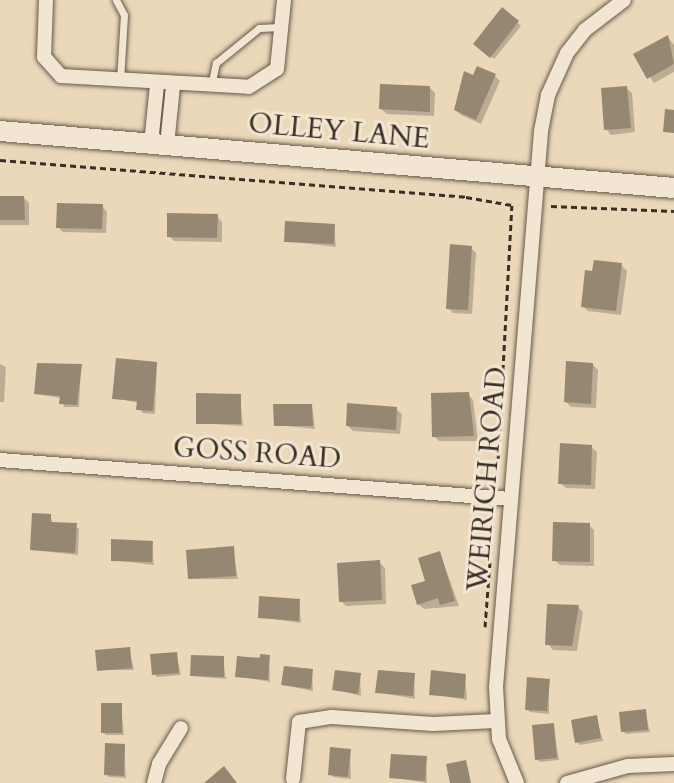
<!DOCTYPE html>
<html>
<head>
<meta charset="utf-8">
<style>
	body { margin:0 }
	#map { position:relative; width:674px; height:783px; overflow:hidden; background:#ebd8ba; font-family:Cardo,serif }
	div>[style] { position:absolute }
	.shadow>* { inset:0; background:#0003 }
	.building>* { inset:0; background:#968772 }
	.path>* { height:3px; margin-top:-1.5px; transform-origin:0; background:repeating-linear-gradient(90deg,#3a2f25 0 6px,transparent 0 10px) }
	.roads { filter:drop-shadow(0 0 2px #66594a) drop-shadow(0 0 2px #66594a) }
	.service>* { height:7px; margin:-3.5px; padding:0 3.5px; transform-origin:3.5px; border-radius:3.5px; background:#f2e6d2 }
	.minor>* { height:14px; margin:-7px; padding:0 7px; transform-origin:7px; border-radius:7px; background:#f2e6d2 }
	.secondary>* { height:20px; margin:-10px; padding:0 10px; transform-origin:10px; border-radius:10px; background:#f2e6d2 }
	span { translate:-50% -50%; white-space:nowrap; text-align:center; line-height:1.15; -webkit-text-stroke:6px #f2e6d2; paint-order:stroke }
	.street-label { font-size:28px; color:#3a2f25 }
</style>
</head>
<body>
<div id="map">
	<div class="shadow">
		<i style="clip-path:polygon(518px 23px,521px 26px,494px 59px,475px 44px)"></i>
		<i style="clip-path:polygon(668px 37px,674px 45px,674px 72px,654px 83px,636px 55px)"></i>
		<i style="clip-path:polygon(495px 76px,500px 81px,481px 124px,461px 115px,456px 110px,474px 78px)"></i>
		<i style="clip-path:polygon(430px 88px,435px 93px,434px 116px,387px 114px,381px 109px)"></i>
		<i style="clip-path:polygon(626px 88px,632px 93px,635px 132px,611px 135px,606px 129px)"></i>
		<i style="clip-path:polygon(0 198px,24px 198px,29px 203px,29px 225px,0 225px)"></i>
		<i style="clip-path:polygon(102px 206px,107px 212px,106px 233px,63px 232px,58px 227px)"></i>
		<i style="clip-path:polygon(217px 216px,222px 222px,222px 242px,174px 241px,169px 236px)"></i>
		<i style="clip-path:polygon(334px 226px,336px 247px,286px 241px)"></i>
		<i style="clip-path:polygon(471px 248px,476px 253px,472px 314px,453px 313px,448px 308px)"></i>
		<i style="clip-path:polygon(621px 265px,627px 271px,621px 315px,588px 311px,583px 306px)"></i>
		<i style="clip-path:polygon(0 364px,6px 367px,4px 402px,0 402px)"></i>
		<i style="clip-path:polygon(157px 364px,155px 414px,142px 413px,139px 403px,114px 398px)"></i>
		<i style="clip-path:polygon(592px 364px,598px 370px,596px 408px,571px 407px,566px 402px)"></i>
		<i style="clip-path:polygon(81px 366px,79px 407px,64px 407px,61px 398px,36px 394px)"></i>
		<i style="clip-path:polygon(468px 394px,473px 400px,478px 441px,439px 441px,434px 436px)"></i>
		<i style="clip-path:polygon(240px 396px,243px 426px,198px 423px)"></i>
		<i style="clip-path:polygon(312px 406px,315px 429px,276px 425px)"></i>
		<i style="clip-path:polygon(396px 409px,402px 414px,400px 434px,353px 431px,348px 426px)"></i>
		<i style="clip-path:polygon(591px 447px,597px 452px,595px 489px,566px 488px,560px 483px)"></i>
		<i style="clip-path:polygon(50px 516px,53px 524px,79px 528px,78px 555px,32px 550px)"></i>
		<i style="clip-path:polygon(589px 525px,594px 530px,594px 566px,560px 565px,554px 560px)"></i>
		<i style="clip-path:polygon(152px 543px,154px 565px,113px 560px)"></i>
		<i style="clip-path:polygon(233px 548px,238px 579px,190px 579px)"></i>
		<i style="clip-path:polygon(440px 553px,459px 606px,424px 609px,418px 604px)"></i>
		<i style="clip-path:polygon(379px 562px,385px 568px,386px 604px,346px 606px,341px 601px)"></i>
		<i style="clip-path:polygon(299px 601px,301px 623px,260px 617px)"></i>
		<i style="clip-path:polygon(578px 607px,583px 612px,577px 651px,553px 650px,548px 644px)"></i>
		<i style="clip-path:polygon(129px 649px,134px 670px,99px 670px)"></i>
		<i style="clip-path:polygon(176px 654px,181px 675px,157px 677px,154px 674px)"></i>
		<i style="clip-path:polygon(269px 657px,270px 682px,237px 676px,239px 658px)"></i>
		<i style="clip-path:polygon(223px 658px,226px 679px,192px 676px)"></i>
		<i style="clip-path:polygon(312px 671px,313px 691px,283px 685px)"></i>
		<i style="clip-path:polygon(360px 675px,361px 696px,334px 689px)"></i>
		<i style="clip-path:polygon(414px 675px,415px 699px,377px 692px)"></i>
		<i style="clip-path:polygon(465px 676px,467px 700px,431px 694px)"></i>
		<i style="clip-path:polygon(549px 681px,549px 714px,530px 712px,527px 709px)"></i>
		<i style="clip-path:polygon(121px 705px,124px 735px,106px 735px,103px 732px)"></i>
		<i style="clip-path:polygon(645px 711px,650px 732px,626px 734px,623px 731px)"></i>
		<i style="clip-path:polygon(596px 717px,603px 741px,580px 745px,577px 742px)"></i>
		<i style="clip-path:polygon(553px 725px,559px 760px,540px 762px,536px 759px)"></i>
		<i style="clip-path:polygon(124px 746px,126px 778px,109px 777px,106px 774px)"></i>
		<i style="clip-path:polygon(350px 751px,351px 779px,333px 777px,330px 774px)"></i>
		<i style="clip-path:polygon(426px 758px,427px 783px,391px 777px)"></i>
	</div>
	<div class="building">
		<i style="clip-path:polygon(502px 7px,519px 21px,490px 58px,473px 44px)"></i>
		<i style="clip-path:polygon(668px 35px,674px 64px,647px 79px,633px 54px)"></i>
		<i style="clip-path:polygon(477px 66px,496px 74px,476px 120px,454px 110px,464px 71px,473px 75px)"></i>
		<i style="clip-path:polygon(380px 84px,430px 86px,430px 112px,379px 109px)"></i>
		<i style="clip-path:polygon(627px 86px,631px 128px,604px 130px,601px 88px)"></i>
		<i style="clip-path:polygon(665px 109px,674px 110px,674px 133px,663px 132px)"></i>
		<i style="clip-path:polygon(0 196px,24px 196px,25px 220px,0 220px)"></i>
		<i style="clip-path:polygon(57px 203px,103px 204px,102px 229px,56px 228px)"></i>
		<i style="clip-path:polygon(167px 213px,218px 214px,217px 238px,167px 237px)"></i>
		<i style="clip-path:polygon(285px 221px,335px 224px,334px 244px,284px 242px)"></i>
		<i style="clip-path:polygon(450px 244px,472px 246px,468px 310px,446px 309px)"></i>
		<i style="clip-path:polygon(594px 260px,622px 263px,616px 311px,581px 307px,585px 270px,592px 271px)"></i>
		<i style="clip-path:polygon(116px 358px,157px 362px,153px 411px,136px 410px,137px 401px,112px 399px)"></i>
		<i style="clip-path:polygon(566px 361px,593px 363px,591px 404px,564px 402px)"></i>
		<i style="clip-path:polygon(37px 363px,82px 364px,77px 405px,59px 404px,60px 396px,34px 394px)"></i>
		<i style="clip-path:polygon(469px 392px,474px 436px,432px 437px,431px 393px)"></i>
		<i style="clip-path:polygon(196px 393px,241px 394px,241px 424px,196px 424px)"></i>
		<i style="clip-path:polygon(347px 403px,397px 407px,396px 430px,346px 426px)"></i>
		<i style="clip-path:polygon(273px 404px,312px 404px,313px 426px,274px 426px)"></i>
		<i style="clip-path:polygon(560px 443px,592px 445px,591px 485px,558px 484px)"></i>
		<i style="clip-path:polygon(32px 513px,51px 514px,51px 522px,77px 523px,75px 553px,30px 550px)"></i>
		<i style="clip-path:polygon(553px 522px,590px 523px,590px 562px,552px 561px)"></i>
		<i style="clip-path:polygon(111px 539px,153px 541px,152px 562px,111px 561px)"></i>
		<i style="clip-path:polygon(234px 546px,236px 576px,188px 579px,186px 550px)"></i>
		<i style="clip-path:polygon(440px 551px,455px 601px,440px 605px,438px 598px,417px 605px,411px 585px,425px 581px,418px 558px)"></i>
		<i style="clip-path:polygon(380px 560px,382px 600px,339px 602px,337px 563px)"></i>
		<i style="clip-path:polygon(259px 596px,300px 599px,299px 621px,258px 618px)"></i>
		<i style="clip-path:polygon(547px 604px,579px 605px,572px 646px,545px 645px)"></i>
		<i style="clip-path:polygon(130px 647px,132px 668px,97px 671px,95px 650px)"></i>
		<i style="clip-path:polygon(177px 652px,179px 673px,152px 675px,150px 654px)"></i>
		<i style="clip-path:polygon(260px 654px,270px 655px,268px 680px,235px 677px,237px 656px,260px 658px)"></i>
		<i style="clip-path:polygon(191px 655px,224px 656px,224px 677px,190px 676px)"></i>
		<i style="clip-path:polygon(284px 666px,313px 669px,311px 689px,281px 685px)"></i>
		<i style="clip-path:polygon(335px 670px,361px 673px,358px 694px,332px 690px)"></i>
		<i style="clip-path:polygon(378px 670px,415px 673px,413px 696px,375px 693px)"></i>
		<i style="clip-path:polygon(431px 670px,466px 674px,464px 698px,429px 695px)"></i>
		<i style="clip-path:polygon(527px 677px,550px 679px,547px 711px,525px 710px)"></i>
		<i style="clip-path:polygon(101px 703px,122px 703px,122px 733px,101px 733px)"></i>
		<i style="clip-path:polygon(646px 709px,648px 730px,621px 732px,619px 712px)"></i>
		<i style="clip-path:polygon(597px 715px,601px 738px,575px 743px,571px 720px)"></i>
		<i style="clip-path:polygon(554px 723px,557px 758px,535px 760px,532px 725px)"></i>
		<i style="clip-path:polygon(105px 743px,125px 744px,124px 776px,104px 775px)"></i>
		<i style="clip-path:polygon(330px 747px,351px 749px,348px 777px,328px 775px)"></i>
		<i style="clip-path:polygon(391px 754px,427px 756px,425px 781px,389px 778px)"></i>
		<i style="clip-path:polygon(466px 760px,471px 783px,450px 783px,446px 764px)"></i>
		<i style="clip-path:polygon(224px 766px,237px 783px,204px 783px)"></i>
	</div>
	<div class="path">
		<i style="left:0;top:160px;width:467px;rotate:4.5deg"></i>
		<i style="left:466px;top:197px;width:47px;rotate:9.9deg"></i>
		<i style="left:551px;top:206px;width:123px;rotate:2.3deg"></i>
		<i style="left:497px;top:480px;width:275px;rotate:-86.9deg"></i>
		<i style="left:485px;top:627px;width:104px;rotate:-85.6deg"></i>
	</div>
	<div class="roads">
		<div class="service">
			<i style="left:116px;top:0;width:17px;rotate:62deg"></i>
			<i style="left:124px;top:15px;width:65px;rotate:93.5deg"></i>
			<i style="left:211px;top:86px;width:24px;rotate:-78deg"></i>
			<i style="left:216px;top:63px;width:55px;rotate:-39.1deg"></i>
			<i style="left:259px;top:28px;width:21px;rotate:-3deg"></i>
		</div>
		<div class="minor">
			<i style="left:46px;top:0;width:57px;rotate:92deg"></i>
			<i style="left:44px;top:57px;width:25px;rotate:48deg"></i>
			<i style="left:61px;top:76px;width:188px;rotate:3.3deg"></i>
			<i style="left:249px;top:87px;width:33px;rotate:-33deg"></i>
			<i style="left:277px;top:69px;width:69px;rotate:-84.2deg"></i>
			<i style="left:151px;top:144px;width:59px;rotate:-84.2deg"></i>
			<i style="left:167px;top:145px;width:59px;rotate:-84.2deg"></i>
			<i style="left:0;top:460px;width:511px;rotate:4.37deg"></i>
			<i style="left:293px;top:779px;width:57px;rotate:-84deg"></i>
			<i style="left:299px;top:722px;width:33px;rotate:-9deg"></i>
			<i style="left:332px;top:717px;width:101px;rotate:4deg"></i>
			<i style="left:433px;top:724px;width:63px;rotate:-2.7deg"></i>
			<i style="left:154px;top:783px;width:20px;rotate:-75deg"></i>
			<i style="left:159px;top:764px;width:42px;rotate:-58.6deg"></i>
			<i style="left:517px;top:783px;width:48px;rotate:-112.2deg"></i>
			<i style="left:499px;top:739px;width:52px;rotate:-93.3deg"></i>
			<i style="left:496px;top:687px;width:558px;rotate:-85.37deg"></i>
			<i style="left:541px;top:131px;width:37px;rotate:-79deg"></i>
			<i style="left:548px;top:95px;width:46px;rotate:-65.7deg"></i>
			<i style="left:567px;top:53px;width:29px;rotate:-52deg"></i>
			<i style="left:585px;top:30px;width:49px;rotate:-37.6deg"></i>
			<i style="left:567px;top:783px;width:63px;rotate:-15.6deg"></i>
			<i style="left:628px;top:766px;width:46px;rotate:-2.5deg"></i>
		</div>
		<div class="secondary">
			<i style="left:0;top:131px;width:676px;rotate:4.83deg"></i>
		</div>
	</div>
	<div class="street-label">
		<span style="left:339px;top:131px;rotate:5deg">OLLEY LANE</span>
		<span style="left:257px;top:453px;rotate:4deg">GOSS ROAD</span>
		<span style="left:487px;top:479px;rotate:-85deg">WEIRICH ROAD</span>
	</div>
</div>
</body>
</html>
